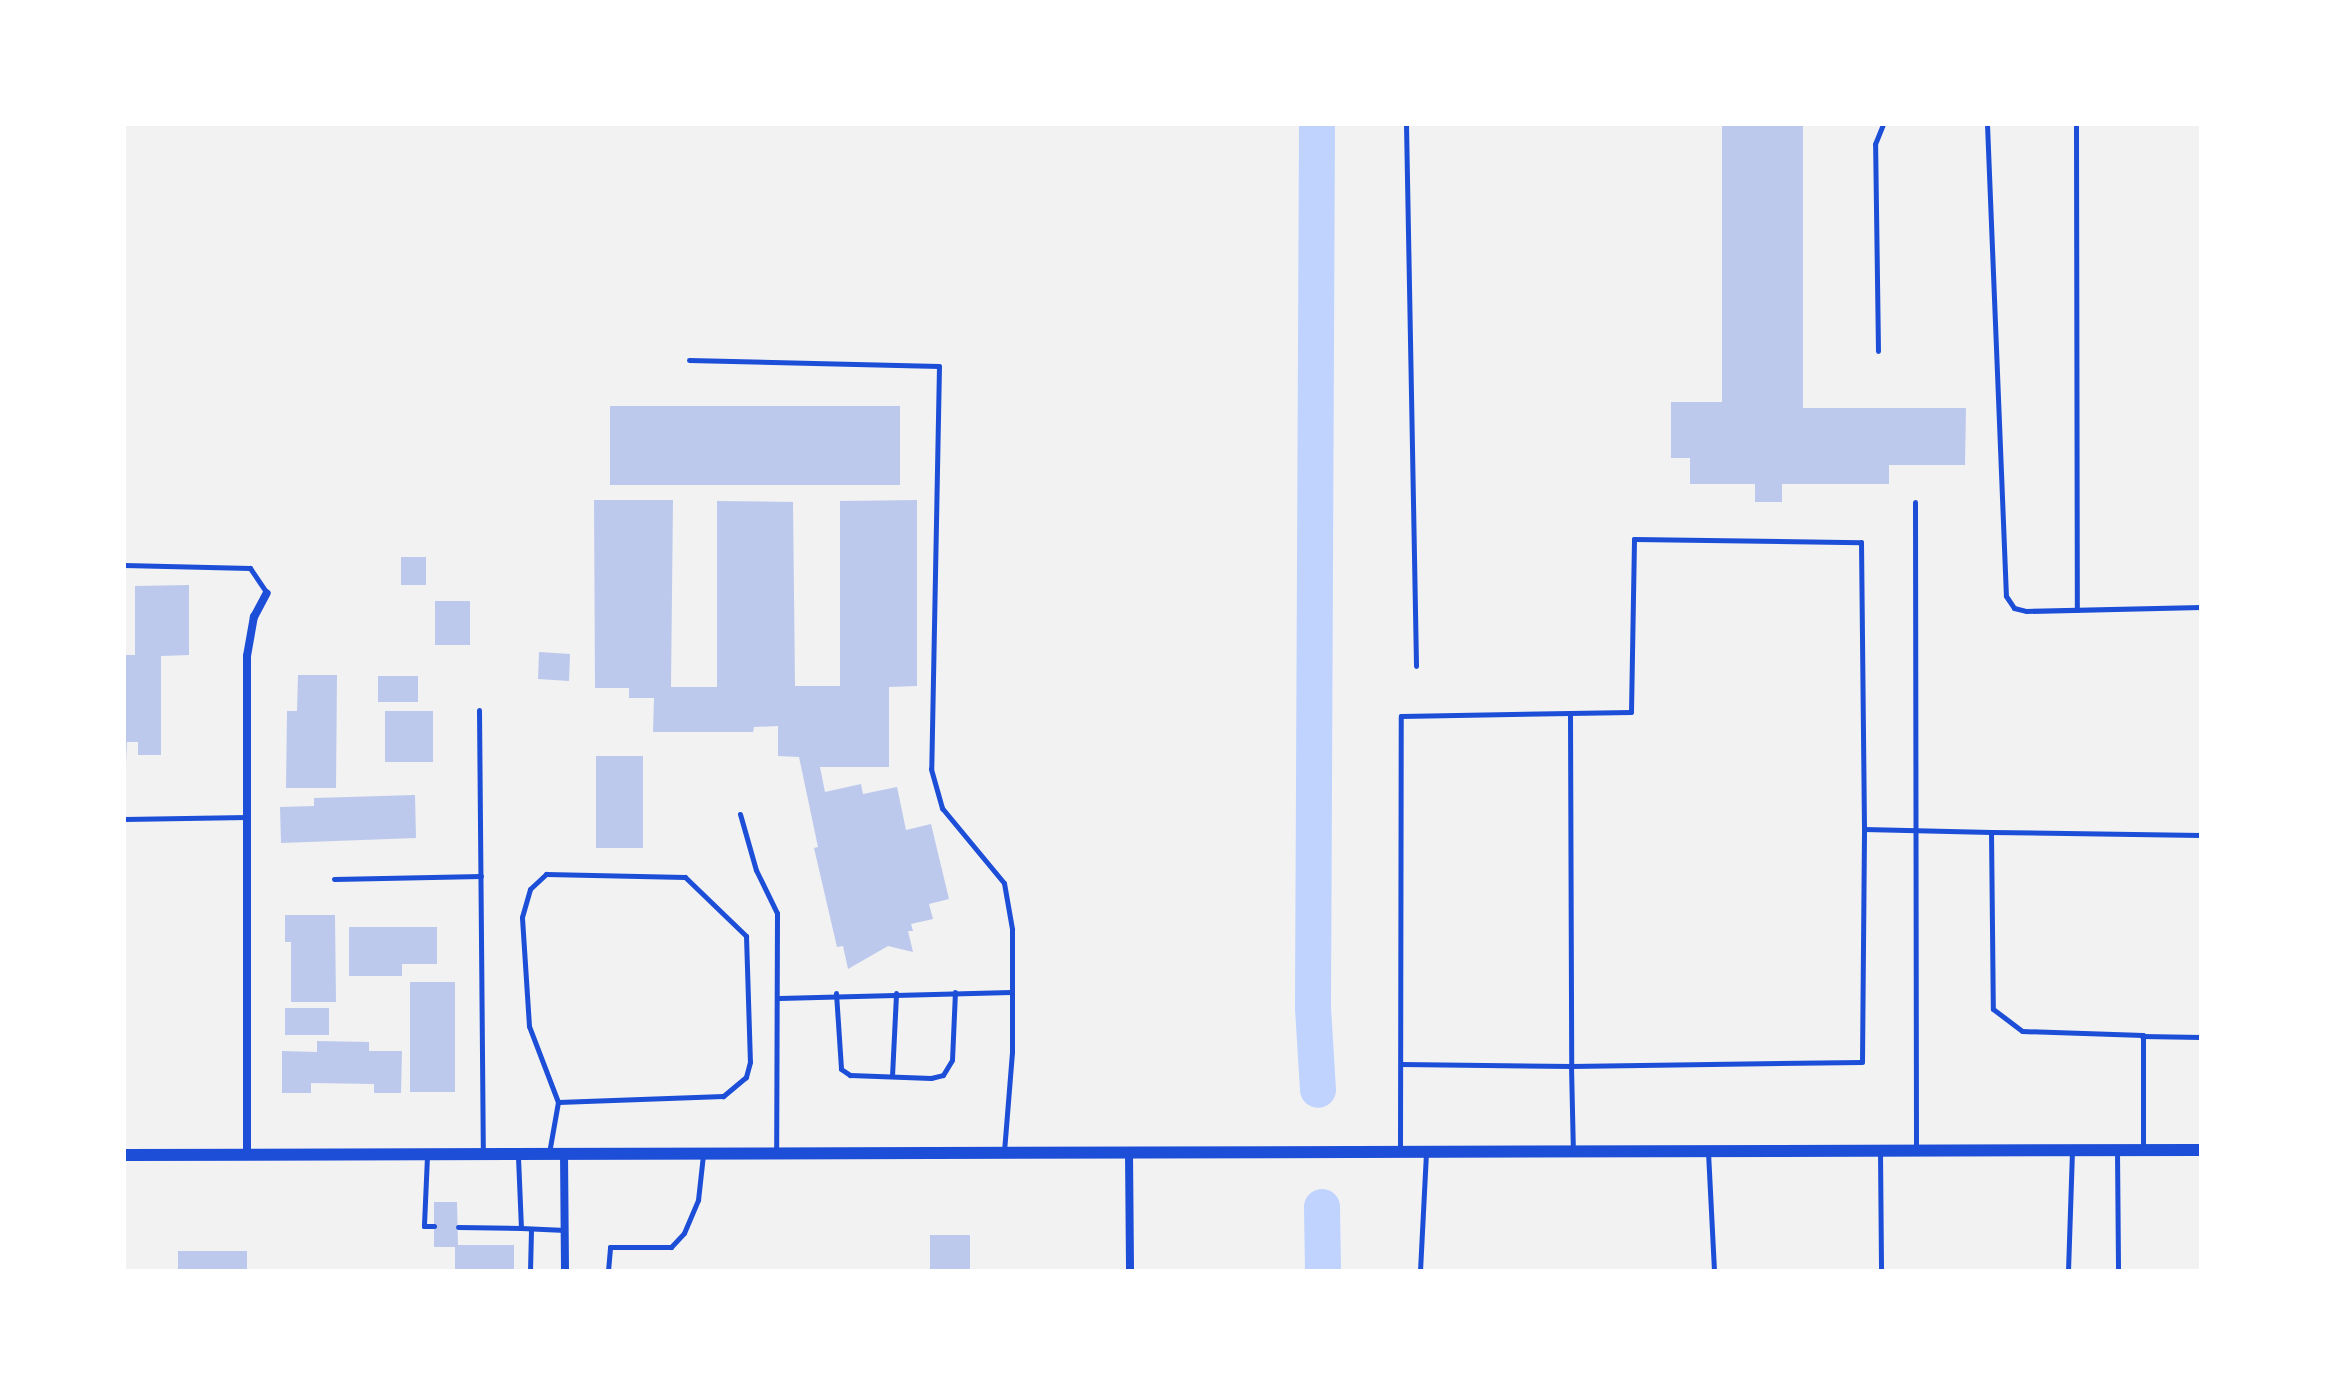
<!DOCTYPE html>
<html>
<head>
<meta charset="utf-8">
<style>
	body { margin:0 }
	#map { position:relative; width:2325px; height:1395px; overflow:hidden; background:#f2f2f2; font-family:Signika,sans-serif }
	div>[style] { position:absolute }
	.river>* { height:36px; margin:-18px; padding:0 18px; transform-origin:18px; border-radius:18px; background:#bfd3fe }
	.building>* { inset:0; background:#bdc9ec }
	.service>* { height:5px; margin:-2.5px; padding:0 2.5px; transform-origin:2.5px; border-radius:2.5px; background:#1d4ed8 }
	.minor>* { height:8px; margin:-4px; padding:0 4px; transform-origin:4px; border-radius:4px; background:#1d4ed8 }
	.tertiary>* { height:12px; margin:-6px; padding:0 6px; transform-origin:6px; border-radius:6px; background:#1d4ed8 }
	span { translate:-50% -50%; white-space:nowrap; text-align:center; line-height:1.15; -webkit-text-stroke:7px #fff; paint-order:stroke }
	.frame { position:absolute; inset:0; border:126px solid #fff; pointer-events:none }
</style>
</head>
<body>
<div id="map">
	<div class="river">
		<i style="left:1317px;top:124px;width:884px;rotate:90.26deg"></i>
		<i style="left:1313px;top:1008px;width:82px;rotate:86.5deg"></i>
		<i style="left:1322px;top:1207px;width:64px;rotate:89.1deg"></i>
	</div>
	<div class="building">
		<i style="clip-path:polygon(1722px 124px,1803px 125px,1803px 408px,1966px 408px,1965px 465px,1889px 465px,1889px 484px,1782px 484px,1782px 502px,1755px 502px,1755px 484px,1690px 484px,1690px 458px,1671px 458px,1671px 402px,1722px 402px)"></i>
		<i style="clip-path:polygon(610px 406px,900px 406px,900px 485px,610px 485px)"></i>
		<i style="clip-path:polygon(594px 500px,673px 500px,671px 687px,717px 687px,717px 501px,793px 502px,795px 686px,840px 686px,840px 501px,917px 500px,917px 686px,889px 687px,889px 767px,820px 767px,825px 792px,861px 784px,863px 794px,897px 787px,906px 830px,931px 824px,949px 899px,929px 904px,933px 919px,911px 924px,913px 931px,908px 931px,913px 952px,888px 946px,848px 969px,843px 946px,837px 947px,814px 848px,818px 847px,799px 757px,778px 756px,778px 726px,754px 727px,753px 732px,653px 732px,654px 698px,629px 698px,629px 688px,595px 688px)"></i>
		<i style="clip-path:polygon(401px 557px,426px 557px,426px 585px,401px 585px)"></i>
		<i style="clip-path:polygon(189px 585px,189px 655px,161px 656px,161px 755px,138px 755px,138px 742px,127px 742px,124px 804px,124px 655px,135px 655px,135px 586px)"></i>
		<i style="clip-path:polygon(435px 601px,470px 601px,470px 645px,435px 645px)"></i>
		<i style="clip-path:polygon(539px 652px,570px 654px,569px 681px,538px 679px)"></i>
		<i style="clip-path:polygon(298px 675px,337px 675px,336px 788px,286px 788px,287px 711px,297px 711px)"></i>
		<i style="clip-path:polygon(378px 676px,418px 676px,418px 702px,378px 702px)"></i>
		<i style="clip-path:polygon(385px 711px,433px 711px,433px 762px,385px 762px)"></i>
		<i style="clip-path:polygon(596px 756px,643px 756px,643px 848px,596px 848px)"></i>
		<i style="clip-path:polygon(415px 795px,416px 838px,281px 843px,280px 807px,314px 806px,314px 798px)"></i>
		<i style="clip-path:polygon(285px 915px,335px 915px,336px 1002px,291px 1002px,291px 942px,285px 942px)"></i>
		<i style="clip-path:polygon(349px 927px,437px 927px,437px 964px,402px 964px,402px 976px,349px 976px)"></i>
		<i style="clip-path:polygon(410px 982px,455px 982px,455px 1092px,410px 1092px)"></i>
		<i style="clip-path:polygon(285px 1008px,329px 1008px,329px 1035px,285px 1035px)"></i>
		<i style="clip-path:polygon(317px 1041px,369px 1042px,369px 1051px,402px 1051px,401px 1093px,374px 1093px,374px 1084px,311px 1083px,311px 1093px,282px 1093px,282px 1051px,317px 1052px)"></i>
		<i style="clip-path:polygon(434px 1202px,457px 1202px,458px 1245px,514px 1245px,514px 1271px,455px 1271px,455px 1247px,434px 1247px)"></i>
		<i style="clip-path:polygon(930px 1235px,970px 1235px,970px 1271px,930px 1271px)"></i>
		<i style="clip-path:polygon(178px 1251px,247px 1251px,247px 1271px,178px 1271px)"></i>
	</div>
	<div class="service">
		<i style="left:1406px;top:124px;width:542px;rotate:88.94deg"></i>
		<i style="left:1987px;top:124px;width:472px;rotate:87.7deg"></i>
		<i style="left:2006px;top:596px;width:14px;rotate:56deg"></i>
		<i style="left:2014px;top:608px;width:12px;rotate:14deg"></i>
		<i style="left:2026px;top:611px;width:175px;rotate:-1.3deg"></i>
		<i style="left:2076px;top:124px;width:486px;rotate:89.9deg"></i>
		<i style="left:1878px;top:351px;width:207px;rotate:-90.8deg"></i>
		<i style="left:1875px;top:144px;width:22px;rotate:-68deg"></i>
		<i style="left:689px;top:360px;width:250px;rotate:1.4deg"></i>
		<i style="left:939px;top:366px;width:403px;rotate:91.1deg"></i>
		<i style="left:931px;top:769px;width:41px;rotate:74.2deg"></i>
		<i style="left:942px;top:808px;width:97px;rotate:50.4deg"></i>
		<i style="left:1004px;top:883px;width:47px;rotate:80.1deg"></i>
		<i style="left:1012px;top:929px;width:123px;rotate:90deg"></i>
		<i style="left:1012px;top:1052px;width:100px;rotate:94.6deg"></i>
		<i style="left:1915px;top:502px;width:647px;rotate:89.91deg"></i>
		<i style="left:124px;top:565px;width:126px;rotate:1.4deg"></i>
		<i style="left:250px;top:568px;width:30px;rotate:56deg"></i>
		<i style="left:479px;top:710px;width:443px;rotate:89.5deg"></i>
		<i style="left:1570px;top:715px;width:351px;rotate:89.8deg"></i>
		<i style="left:1571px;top:1066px;width:291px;rotate:-0.8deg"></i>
		<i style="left:1862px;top:1062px;width:233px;rotate:-89.5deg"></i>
		<i style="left:740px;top:814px;width:58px;rotate:74.1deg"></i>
		<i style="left:756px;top:870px;width:48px;rotate:64deg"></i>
		<i style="left:777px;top:913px;width:239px;rotate:90.2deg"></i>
		<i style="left:124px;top:819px;width:123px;rotate:-0.9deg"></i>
		<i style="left:1991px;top:832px;width:210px;rotate:0.8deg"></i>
		<i style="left:334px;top:879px;width:147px;rotate:-1.2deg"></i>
		<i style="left:836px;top:993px;width:76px;rotate:86.2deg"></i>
		<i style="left:841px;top:1069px;width:11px;rotate:34deg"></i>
		<i style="left:850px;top:1075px;width:81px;rotate:2.1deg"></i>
		<i style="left:931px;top:1078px;width:12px;rotate:-14deg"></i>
		<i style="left:943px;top:1075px;width:17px;rotate:-59deg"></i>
		<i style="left:952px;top:1060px;width:68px;rotate:-87.5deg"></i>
		<i style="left:779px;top:998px;width:232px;rotate:-1.5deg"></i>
		<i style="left:2142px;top:1036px;width:59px;rotate:1deg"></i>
		<i style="left:1401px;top:1064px;width:170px;rotate:0.7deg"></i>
		<i style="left:1571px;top:1066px;width:85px;rotate:88.7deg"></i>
		<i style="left:892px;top:1076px;width:83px;rotate:-87.2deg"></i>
		<i style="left:1400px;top:1150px;width:434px;rotate:-89.9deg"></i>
		<i style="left:1401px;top:716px;width:230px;rotate:-1deg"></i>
		<i style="left:1631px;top:712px;width:173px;rotate:-89deg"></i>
		<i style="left:1634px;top:539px;width:227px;rotate:0.8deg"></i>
		<i style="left:1861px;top:542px;width:287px;rotate:89.4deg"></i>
		<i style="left:1864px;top:829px;width:127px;rotate:1.4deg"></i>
		<i style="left:1991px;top:832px;width:177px;rotate:89.4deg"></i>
		<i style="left:1993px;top:1009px;width:36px;rotate:37deg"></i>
		<i style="left:2022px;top:1031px;width:121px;rotate:1.9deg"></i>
		<i style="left:2143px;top:1035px;width:113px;rotate:90deg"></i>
		<i style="left:1880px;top:1151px;width:120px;rotate:89.5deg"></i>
		<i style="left:2117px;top:1151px;width:120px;rotate:89.5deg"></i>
		<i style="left:1708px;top:1152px;width:119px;rotate:87.1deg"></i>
		<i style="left:549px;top:1153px;width:52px;rotate:-80deg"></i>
		<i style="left:558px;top:1102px;width:81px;rotate:-110.9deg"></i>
		<i style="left:529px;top:1026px;width:109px;rotate:-93.7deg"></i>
		<i style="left:522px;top:917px;width:29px;rotate:-74deg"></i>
		<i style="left:530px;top:889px;width:22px;rotate:-43deg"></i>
		<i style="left:546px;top:874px;width:139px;rotate:1.2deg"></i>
		<i style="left:685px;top:877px;width:85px;rotate:44deg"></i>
		<i style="left:746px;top:936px;width:126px;rotate:88.2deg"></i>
		<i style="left:750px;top:1062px;width:16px;rotate:105deg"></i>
		<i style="left:746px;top:1077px;width:30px;rotate:140deg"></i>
		<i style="left:723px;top:1096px;width:165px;rotate:177.9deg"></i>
		<i style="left:427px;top:1156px;width:70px;rotate:92.5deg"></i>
		<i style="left:424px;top:1226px;width:10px"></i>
		<i style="left:518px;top:1157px;width:71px;rotate:87.6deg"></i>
		<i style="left:521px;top:1228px;width:44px;rotate:2.6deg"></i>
		<i style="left:458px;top:1227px;width:63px;rotate:0.9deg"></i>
		<i style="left:530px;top:1271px;width:42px;rotate:-88.6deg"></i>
		<i style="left:608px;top:1271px;width:24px;rotate:-85deg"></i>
		<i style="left:610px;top:1247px;width:61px"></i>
		<i style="left:671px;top:1247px;width:19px;rotate:-47deg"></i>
		<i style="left:684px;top:1233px;width:36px;rotate:-67deg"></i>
		<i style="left:698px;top:1200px;width:45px;rotate:-83.7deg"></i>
		<i style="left:1420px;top:1271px;width:119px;rotate:-87.1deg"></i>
		<i style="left:2068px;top:1271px;width:120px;rotate:-88.1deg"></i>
	</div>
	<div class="minor">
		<i style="left:1129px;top:1152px;width:119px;rotate:89.5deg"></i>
		<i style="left:564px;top:1154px;width:117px;rotate:89.5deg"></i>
		<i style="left:247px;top:1156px;width:500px;rotate:-90deg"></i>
		<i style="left:247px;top:656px;width:40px;rotate:-80deg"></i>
		<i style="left:254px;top:617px;width:27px;rotate:-62deg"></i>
	</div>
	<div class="tertiary">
		<i style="left:124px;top:1155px;width:2077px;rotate:-0.14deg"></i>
	</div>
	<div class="frame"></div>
</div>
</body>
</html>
